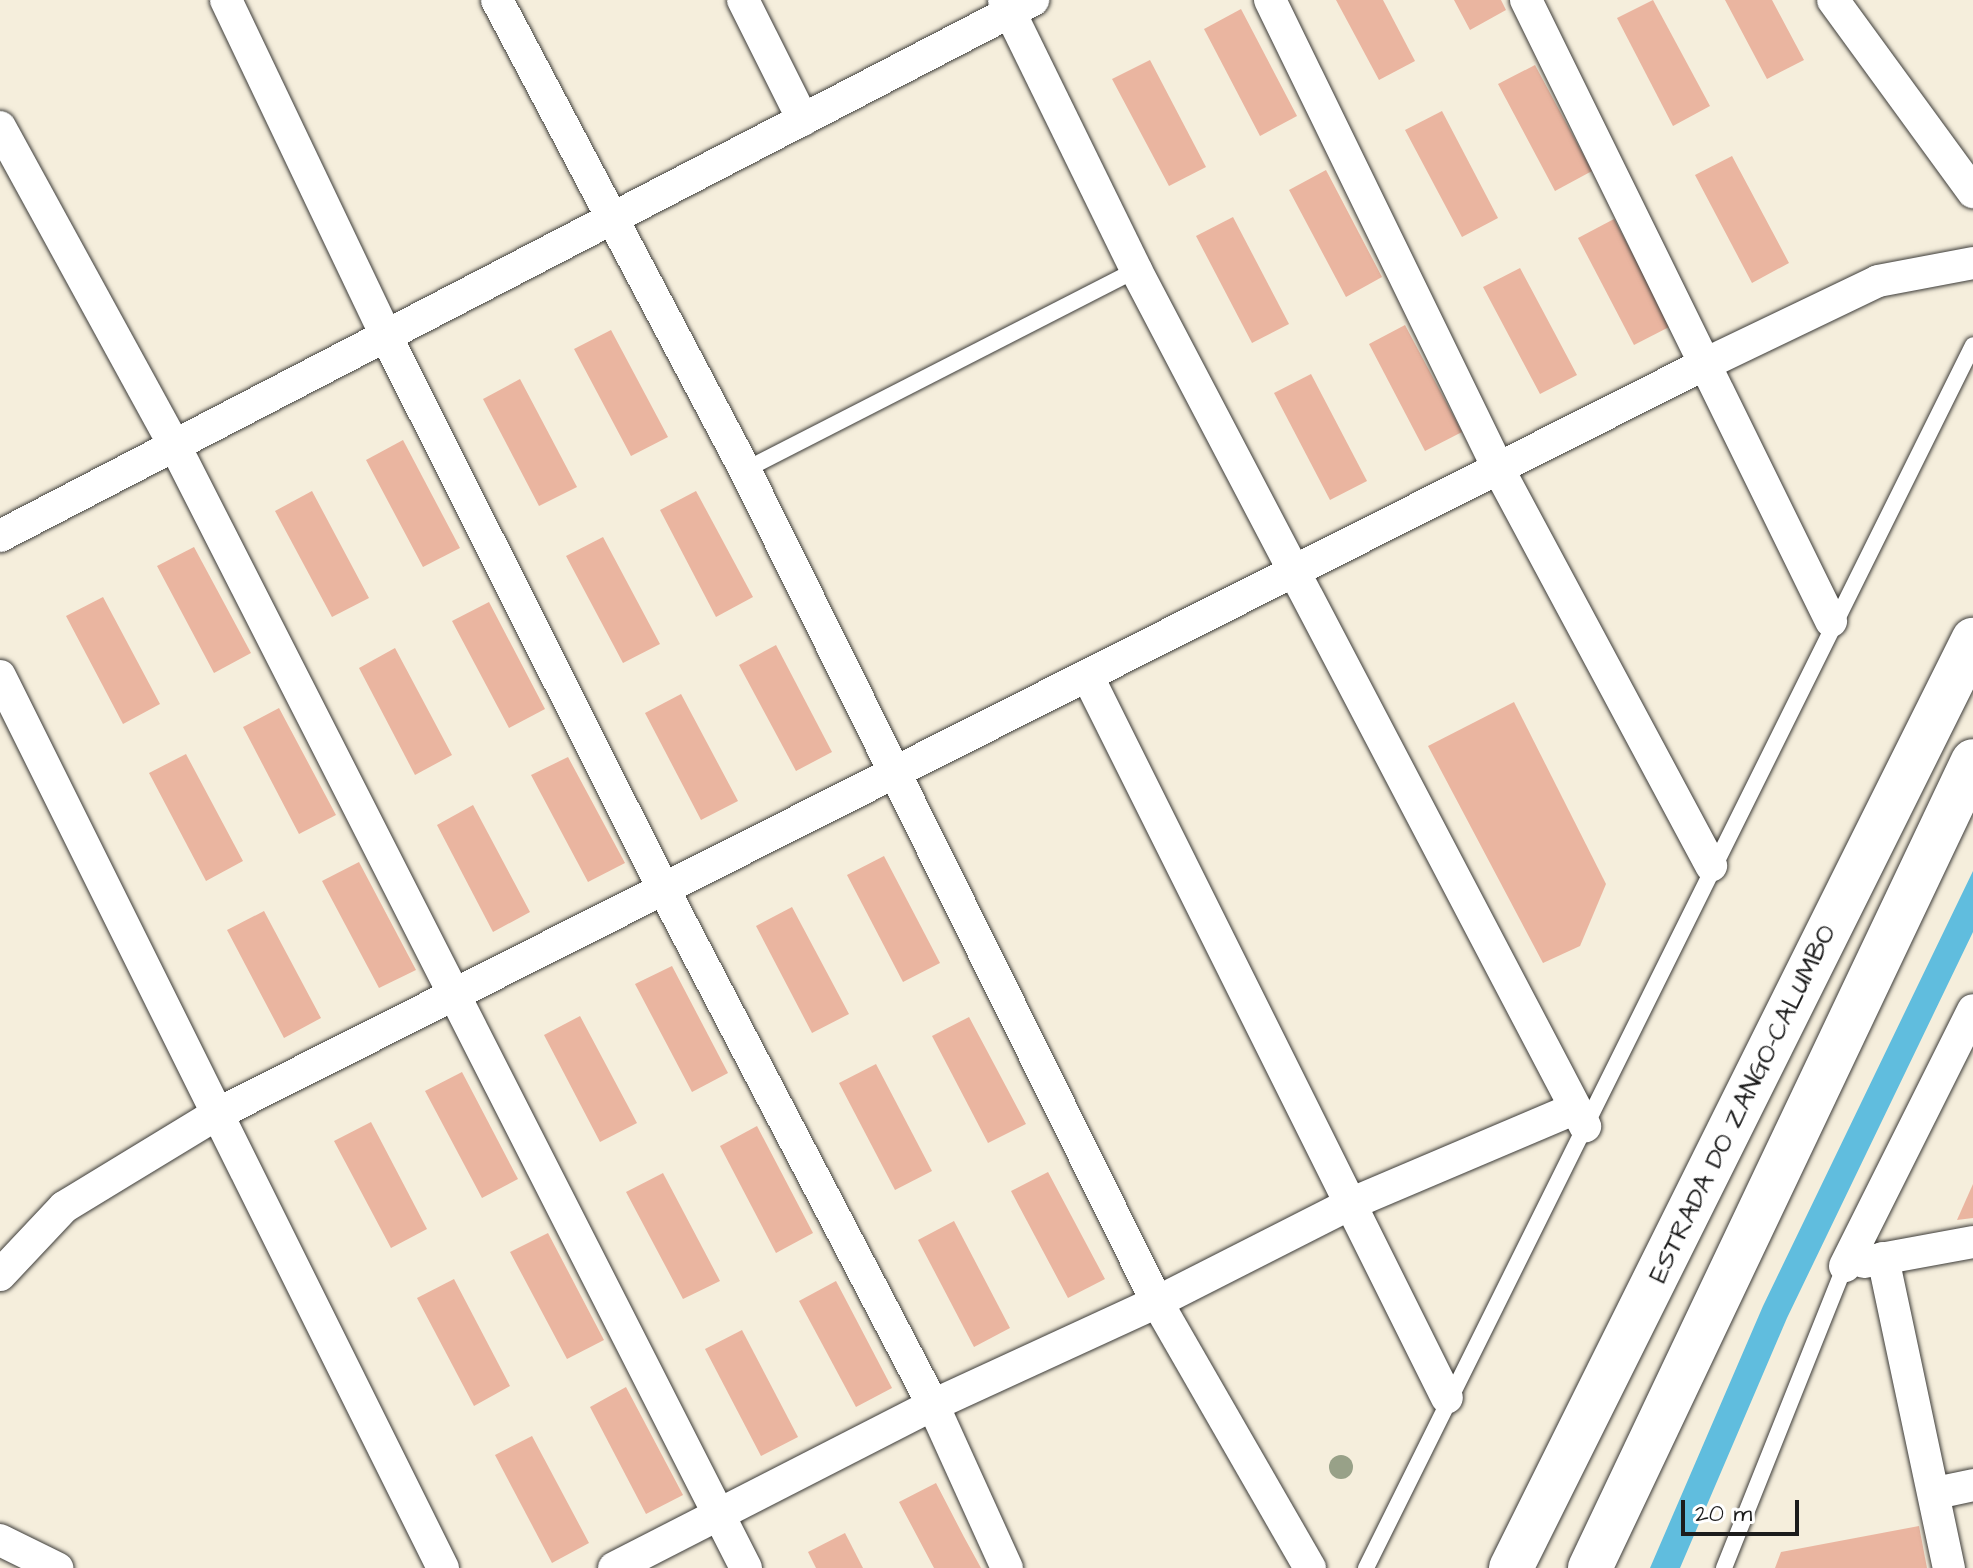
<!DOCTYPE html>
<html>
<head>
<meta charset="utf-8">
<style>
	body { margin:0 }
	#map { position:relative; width:1973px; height:1568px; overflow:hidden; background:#f5eedc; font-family:"Architects Daughter",sans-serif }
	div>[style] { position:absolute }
	.water>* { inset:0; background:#60bdde }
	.building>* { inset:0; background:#eab5a0 }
	.roads { filter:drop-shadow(0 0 2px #3d3c39) drop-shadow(0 0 2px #3d3c39) }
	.lane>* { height:16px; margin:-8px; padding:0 8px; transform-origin:8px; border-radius:8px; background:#fff }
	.street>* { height:32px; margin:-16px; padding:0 16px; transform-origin:16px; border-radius:16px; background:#fff }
	.secondary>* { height:44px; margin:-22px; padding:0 22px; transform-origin:22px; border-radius:22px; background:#fff }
	.trees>* { width:24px; height:24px; margin:-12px; border-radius:50%; background:#98a188 }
	span { translate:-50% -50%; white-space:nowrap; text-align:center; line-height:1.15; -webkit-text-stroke:7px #fff; paint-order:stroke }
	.street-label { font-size:26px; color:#1c1c1c }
	.scale { position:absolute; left:1681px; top:1500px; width:118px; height:36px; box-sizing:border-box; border:4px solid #1c1c1c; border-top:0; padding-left:10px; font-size:24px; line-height:28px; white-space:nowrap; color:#1c1c1c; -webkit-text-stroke:6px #fff; paint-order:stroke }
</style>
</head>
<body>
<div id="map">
	<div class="water">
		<i style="clip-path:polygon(1973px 871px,1973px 932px,1787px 1318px,1680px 1568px,1650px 1568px,1763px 1306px)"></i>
	</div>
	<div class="building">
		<i style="clip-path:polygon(1336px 0,1383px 0,1415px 61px,1379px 80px)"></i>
		<i style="clip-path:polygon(1454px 0,1501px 0,1506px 10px,1470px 30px)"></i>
		<i style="clip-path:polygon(1653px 0,1710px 106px,1673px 126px,1617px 18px)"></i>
		<i style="clip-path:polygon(1725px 0,1772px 0,1804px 60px,1767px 79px)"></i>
		<i style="clip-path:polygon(1241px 9px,1297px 116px,1260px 136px,1204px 29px)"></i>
		<i style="clip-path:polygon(1150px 60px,1206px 167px,1169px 186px,1112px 79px)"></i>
		<i style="clip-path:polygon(1535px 65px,1592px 171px,1555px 191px,1498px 84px)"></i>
		<i style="clip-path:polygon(1442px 111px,1498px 218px,1462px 237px,1405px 130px)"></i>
		<i style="clip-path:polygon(1732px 156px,1789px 263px,1752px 283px,1695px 175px)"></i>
		<i style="clip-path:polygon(1326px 170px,1382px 277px,1346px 297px,1289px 190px)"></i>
		<i style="clip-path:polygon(1233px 217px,1289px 324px,1252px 343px,1196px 236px)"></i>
		<i style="clip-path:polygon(1614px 219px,1671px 326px,1634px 345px,1578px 238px)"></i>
		<i style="clip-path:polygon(1520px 268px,1577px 375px,1540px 394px,1483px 287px)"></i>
		<i style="clip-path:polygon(1405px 325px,1462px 432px,1425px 451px,1369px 344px)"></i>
		<i style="clip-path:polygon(611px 330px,668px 437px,631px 456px,574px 349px)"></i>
		<i style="clip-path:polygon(1311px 374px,1367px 481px,1330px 500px,1274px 393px)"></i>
		<i style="clip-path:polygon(520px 379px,577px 487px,539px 506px,483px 399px)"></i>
		<i style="clip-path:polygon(403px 440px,460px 548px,423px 567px,366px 460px)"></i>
		<i style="clip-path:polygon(312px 491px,369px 598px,332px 617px,275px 511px)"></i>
		<i style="clip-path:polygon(696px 491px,753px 597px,716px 617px,660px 510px)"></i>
		<i style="clip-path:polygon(603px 537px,660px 644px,623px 663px,566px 556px)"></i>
		<i style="clip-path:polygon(194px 547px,251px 653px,214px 673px,157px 566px)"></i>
		<i style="clip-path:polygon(103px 597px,160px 704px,123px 724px,66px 616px)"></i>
		<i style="clip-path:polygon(489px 602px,545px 709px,509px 728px,452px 621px)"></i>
		<i style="clip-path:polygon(776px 645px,832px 752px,796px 771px,739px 665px)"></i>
		<i style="clip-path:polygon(395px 648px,452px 755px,415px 775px,359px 668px)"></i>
		<i style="clip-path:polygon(681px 694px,738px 801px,701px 820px,645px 713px)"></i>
		<i style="clip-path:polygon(1514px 702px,1606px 884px,1580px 946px,1543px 963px,1428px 746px)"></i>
		<i style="clip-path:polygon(279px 708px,336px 815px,299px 834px,243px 727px)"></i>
		<i style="clip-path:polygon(186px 754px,243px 861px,206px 881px,149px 773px)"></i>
		<i style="clip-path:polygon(568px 757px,625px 863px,588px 882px,531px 775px)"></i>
		<i style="clip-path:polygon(473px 805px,530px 912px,493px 932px,437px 825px)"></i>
		<i style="clip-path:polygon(884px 856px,940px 963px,903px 982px,847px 875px)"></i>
		<i style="clip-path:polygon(359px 862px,416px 970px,379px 988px,322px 881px)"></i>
		<i style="clip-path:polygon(792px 907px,849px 1014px,812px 1033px,756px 926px)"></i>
		<i style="clip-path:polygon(264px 911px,321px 1018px,284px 1038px,227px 930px)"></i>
		<i style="clip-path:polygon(672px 966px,728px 1073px,692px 1092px,635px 984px)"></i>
		<i style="clip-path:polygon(580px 1016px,637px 1123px,600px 1142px,544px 1035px)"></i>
		<i style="clip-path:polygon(969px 1017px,1026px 1124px,988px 1143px,932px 1036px)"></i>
		<i style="clip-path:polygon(876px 1064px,932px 1171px,895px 1190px,839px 1083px)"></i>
		<i style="clip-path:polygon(462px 1072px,518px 1179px,482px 1198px,425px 1091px)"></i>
		<i style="clip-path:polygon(371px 1122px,427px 1229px,391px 1248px,334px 1141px)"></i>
		<i style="clip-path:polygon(757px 1126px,813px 1233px,776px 1253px,720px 1146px)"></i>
		<i style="clip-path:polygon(1048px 1172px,1105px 1279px,1068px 1298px,1011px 1191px)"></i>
		<i style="clip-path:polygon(663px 1173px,720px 1281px,683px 1299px,626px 1192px)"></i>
		<i style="clip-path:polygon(1973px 1184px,1973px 1218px,1957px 1220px)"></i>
		<i style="clip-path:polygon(954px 1221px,1010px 1328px,974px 1347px,918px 1240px)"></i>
		<i style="clip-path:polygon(548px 1233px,604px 1340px,567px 1359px,510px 1252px)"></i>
		<i style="clip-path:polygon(454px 1279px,510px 1386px,474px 1406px,417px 1298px)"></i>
		<i style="clip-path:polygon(836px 1281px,892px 1388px,856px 1407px,799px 1301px)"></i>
		<i style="clip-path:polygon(742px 1330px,798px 1437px,761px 1456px,705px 1349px)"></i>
		<i style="clip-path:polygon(626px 1387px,683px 1495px,646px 1514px,590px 1407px)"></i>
		<i style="clip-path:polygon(532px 1436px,589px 1543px,552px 1563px,495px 1455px)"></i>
		<i style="clip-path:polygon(936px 1483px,964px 1537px,981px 1568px,934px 1568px,899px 1502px)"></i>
		<i style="clip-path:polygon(1919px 1526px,1927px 1568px,1775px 1568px,1781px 1552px)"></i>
		<i style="clip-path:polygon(845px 1533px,863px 1568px,816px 1568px,808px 1552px)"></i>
	</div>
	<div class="roads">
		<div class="lane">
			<i style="left:745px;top:470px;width:439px;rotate:-27.1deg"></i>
			<i style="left:1366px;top:1568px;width:1365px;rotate:-63.6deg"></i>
			<i style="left:1724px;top:1568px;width:325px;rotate:-68.2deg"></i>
		</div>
		<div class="street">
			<i style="left:226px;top:0;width:370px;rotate:64.5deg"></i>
			<i style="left:385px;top:334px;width:618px;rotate:63.35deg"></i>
			<i style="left:662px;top:886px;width:585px;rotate:62.43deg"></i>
			<i style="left:933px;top:1405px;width:179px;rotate:65.6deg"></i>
			<i style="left:497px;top:0;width:531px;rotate:62.18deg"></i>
			<i style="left:745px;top:470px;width:928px;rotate:63.66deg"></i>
			<i style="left:1157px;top:1302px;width:307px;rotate:60.1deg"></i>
			<i style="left:743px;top:0;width:134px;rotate:63.4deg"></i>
			<i style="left:1004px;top:0;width:301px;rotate:63.9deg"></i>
			<i style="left:1136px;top:270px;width:967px;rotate:62.32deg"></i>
			<i style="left:1270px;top:0;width:523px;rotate:64.02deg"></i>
			<i style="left:1499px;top:470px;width:449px;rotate:61.8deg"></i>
			<i style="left:1526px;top:0;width:692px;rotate:63.84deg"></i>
			<i style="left:1833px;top:0;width:238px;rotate:53.9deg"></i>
			<i style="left:0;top:127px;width:364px;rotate:61.3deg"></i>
			<i style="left:175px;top:446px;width:1259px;rotate:63.03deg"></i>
			<i style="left:0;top:536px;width:1164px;rotate:-27.42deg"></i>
			<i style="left:0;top:676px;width:996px;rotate:63.59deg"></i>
			<i style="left:1088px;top:677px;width:805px;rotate:63.53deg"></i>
			<i style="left:1883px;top:1258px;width:317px;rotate:78deg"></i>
			<i style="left:1864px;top:1262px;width:111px;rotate:-10.4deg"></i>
			<i style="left:1845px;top:1266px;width:286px;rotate:-63.4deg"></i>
			<i style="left:0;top:1275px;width:93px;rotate:-46.7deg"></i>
			<i style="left:64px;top:1207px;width:179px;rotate:-31.3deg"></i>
			<i style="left:217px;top:1114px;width:1664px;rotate:-26.75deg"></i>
			<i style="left:1703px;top:365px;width:194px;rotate:-25.6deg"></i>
			<i style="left:1878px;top:281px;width:97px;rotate:-10.7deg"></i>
			<i style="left:1936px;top:1493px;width:38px;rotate:-12deg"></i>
			<i style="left:0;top:1540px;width:64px;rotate:26.2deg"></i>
			<i style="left:614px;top:1568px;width:358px;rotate:-27.1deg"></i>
			<i style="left:933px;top:1405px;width:247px;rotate:-24.7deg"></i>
			<i style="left:1157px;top:1302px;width:216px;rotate:-26.9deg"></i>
			<i style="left:1350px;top:1204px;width:243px;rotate:-23deg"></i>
		</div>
		<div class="secondary">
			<i style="left:1511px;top:1568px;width:1037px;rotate:-63.53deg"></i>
			<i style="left:1590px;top:1568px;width:893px;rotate:-64.61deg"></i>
		</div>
	</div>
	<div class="trees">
		<i style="left:1341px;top:1467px"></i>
	</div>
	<div class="street-label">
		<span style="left:1743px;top:1104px;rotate:-64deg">ESTRADA DO ZANGO-CALUMBO</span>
	</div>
	<div class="scale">20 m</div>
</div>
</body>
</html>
